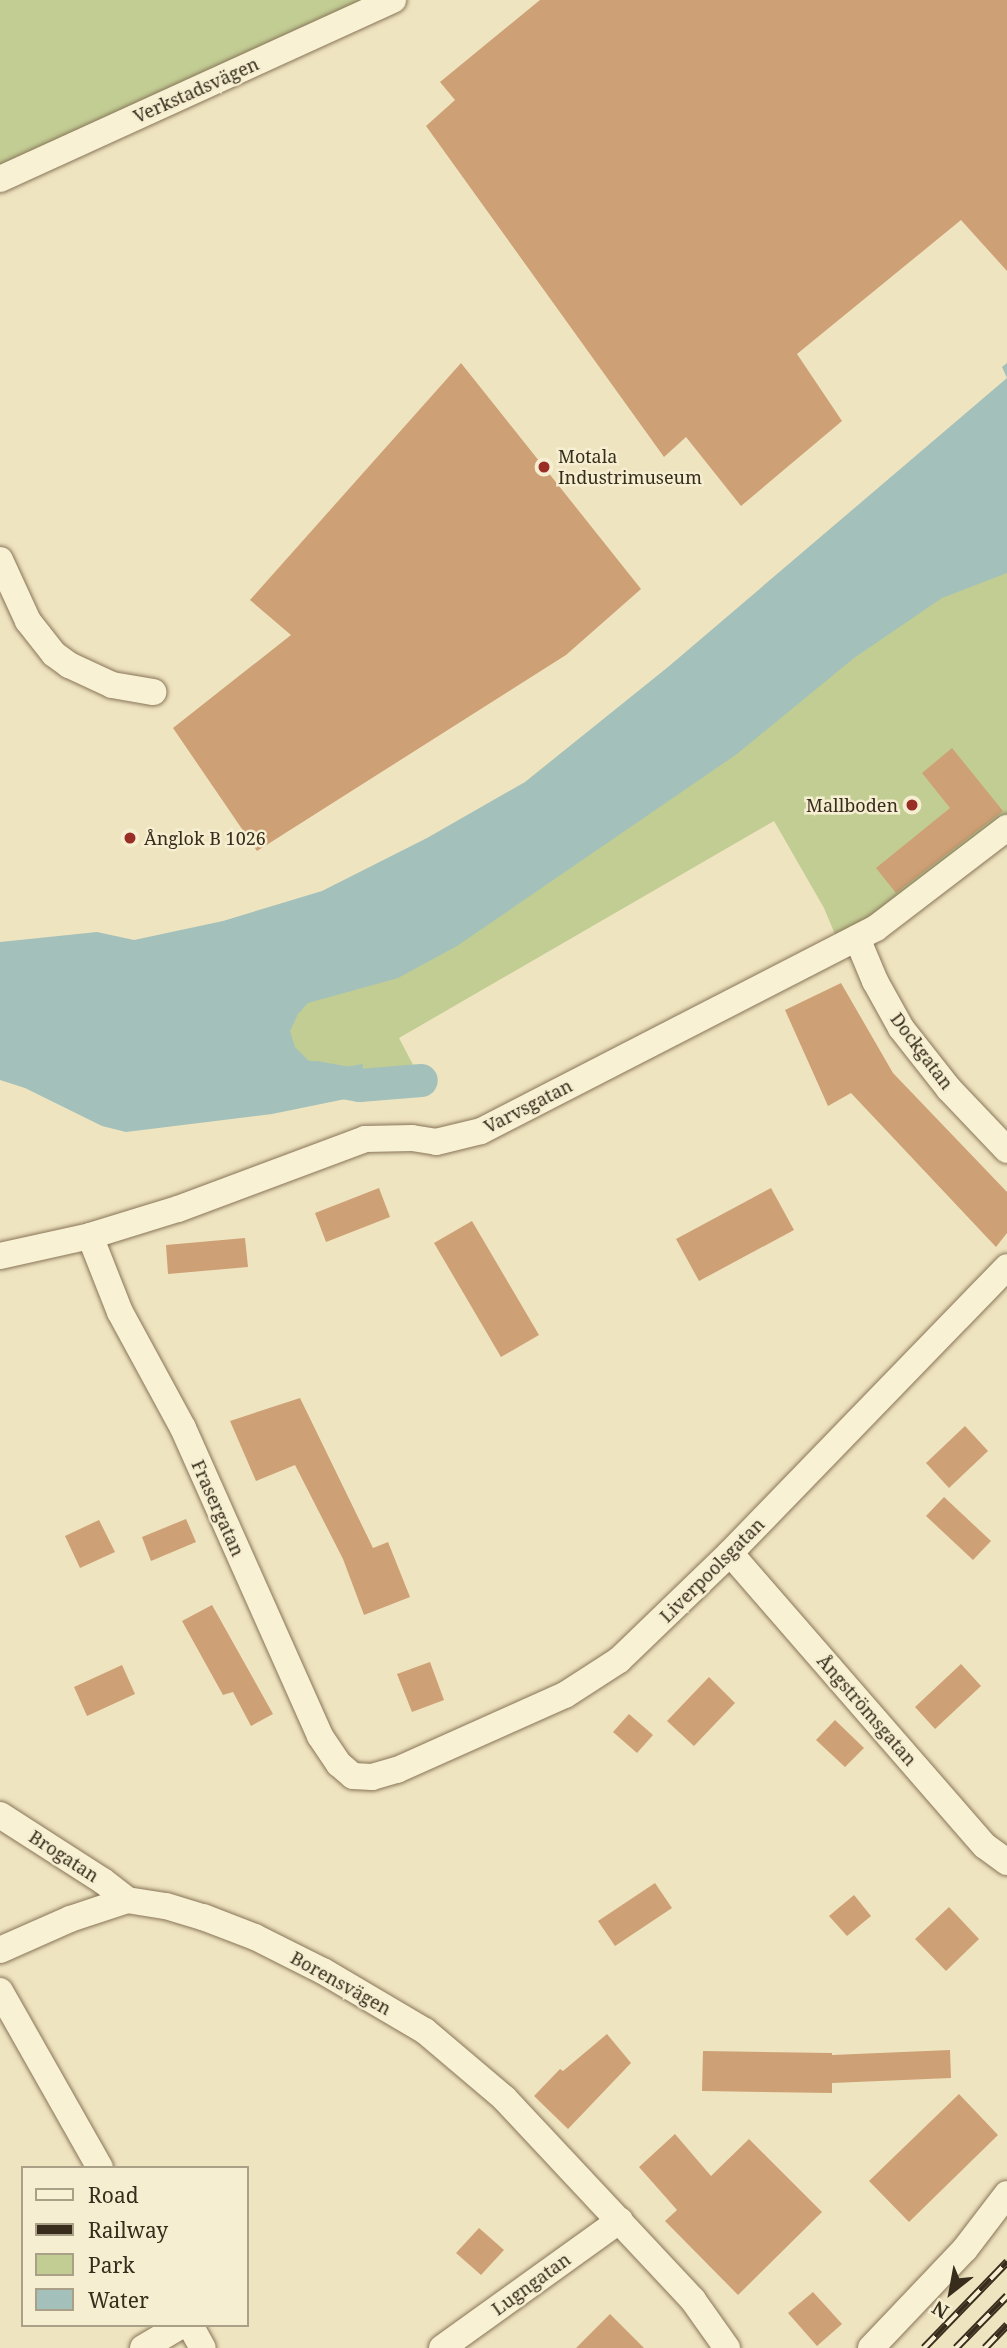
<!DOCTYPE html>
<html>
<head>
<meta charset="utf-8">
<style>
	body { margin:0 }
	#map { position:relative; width:1007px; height:2348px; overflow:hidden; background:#efe4c0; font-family:"Noto Serif",serif }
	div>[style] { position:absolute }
	.green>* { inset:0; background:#c2cd94 }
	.water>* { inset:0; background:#a3c1ba }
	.canal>* { height:33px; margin:-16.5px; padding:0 16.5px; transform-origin:16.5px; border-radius:16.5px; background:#a3c1ba }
	.building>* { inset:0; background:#cea075 }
	.roads { filter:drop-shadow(0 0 2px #887558) drop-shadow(0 0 2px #887558) }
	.street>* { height:26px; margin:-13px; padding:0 13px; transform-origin:13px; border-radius:13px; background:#f9f1d4 }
	.rail>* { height:8px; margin-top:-4px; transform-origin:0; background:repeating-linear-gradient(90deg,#f6eed0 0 16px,#382c1d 0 32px); box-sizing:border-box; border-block:2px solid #382c1d }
	.dots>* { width:19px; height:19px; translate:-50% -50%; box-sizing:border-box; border:4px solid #f6eed0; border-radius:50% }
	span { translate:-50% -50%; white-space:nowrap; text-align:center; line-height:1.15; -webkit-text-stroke:5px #f6eed0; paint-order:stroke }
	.street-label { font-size:18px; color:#382c1d }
	.poi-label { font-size:18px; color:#382c1d }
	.left { translate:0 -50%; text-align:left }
	.right { translate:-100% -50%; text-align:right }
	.legend { position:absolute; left:21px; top:2166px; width:228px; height:161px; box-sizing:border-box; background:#f6eed0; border:2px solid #aaa088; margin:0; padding:9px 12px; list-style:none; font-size:21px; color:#382c1d }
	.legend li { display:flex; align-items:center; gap:14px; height:35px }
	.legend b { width:35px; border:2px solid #aaa088 }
	.north { position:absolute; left:916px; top:2257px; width:70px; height:70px; -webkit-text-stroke:5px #f6eed0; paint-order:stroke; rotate:211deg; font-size:19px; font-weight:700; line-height:28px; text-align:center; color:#382c1d }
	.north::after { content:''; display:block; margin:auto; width:24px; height:32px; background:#382c1d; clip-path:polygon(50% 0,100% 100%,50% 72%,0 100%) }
</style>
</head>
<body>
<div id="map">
	<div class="green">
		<i style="clip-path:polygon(0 0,386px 0,0 178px)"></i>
		<i style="clip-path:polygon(1007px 449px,1007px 830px,842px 951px,824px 908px,774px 821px,399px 1038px,421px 1080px,359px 1085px,229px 1063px)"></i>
	</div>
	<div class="water">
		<i style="clip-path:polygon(1007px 363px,1007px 573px,942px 598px,854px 658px,737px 754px,457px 946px,398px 978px,308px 1003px,298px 1014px,290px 1031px,295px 1047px,308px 1060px,334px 1069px,363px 1064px,359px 1084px,370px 1094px,272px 1114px,126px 1132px,102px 1126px,25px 1088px,0 1080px,0 942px,97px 932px,134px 940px,223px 921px,322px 891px,427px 838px,525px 782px,668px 667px,1007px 378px,1002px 367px)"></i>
	</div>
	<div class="canal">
		<i style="left:315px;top:1077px;width:45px;rotate:10.3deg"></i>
		<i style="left:359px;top:1085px;width:62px;rotate:-4.6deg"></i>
	</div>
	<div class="building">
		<i style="clip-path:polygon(540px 0,1007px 0,1007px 271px,961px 220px,797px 354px,842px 421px,741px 506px,686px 437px,664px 457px,426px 126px,455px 100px,440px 82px)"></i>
		<i style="clip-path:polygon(461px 363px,641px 589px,566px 655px,257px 851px,173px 728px,291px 635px,250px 600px)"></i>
		<i style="clip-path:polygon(952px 748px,1003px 811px,896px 893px,876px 868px,950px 808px,922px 773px)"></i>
		<i style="clip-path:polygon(841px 983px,893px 1073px,1007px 1192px,1007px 1233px,996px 1247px,851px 1093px,828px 1106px,785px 1010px)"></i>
		<i style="clip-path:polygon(379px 1188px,390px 1217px,326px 1242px,315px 1213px)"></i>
		<i style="clip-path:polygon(771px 1188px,794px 1230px,699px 1281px,676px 1239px)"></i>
		<i style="clip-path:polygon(472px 1221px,539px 1335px,501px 1357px,434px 1243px)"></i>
		<i style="clip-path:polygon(245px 1238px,248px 1267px,168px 1274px,166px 1245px)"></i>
		<i style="clip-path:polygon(300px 1398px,373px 1548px,388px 1542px,410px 1597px,364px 1615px,343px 1559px,295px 1465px,256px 1481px,230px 1421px)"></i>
		<i style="clip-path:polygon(965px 1426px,988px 1451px,949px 1488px,926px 1463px)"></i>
		<i style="clip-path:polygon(944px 1497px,991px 1541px,973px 1560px,926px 1516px)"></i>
		<i style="clip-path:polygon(186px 1519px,196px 1542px,151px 1561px,142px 1537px)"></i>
		<i style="clip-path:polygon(99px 1520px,115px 1552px,80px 1568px,65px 1536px)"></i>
		<i style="clip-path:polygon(212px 1605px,273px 1714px,251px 1726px,233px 1692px,223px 1695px,182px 1621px)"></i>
		<i style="clip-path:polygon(430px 1662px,444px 1700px,412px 1712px,397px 1674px)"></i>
		<i style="clip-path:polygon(961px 1664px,981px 1686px,935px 1729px,915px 1707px)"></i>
		<i style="clip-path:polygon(122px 1665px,135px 1694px,87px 1716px,74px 1687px)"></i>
		<i style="clip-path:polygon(709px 1677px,735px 1703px,694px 1746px,667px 1721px)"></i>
		<i style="clip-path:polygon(629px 1714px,653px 1735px,637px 1753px,613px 1732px)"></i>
		<i style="clip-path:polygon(835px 1720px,864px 1748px,845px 1767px,816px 1740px)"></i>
		<i style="clip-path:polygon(655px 1883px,672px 1908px,615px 1946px,598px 1921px)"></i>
		<i style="clip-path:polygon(854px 1895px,871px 1916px,847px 1936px,829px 1916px)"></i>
		<i style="clip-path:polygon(949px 1907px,979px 1939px,946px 1971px,915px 1939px)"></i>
		<i style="clip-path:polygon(607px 2034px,631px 2063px,568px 2129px,534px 2096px,560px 2069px,563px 2071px)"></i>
		<i style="clip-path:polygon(950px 2050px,951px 2078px,832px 2083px,832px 2093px,702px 2091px,703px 2051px,832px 2053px,832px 2055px)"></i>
		<i style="clip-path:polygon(959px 2094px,998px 2135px,909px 2222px,869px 2181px)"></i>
		<i style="clip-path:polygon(675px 2134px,711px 2176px,749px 2139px,822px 2212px,738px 2295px,665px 2221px,677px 2210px,639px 2167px)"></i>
		<i style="clip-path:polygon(479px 2228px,504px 2250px,481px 2275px,456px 2253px)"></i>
		<i style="clip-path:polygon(813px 2292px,842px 2324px,817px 2346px,788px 2313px)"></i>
		<i style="clip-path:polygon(610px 2314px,644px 2348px,576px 2348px)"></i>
	</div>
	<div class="roads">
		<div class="street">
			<i style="left:0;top:179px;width:432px;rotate:-24.5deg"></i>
			<i style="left:0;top:560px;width:67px;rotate:65.3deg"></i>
			<i style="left:28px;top:621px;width:42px;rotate:51.8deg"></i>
			<i style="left:54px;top:654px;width:19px;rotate:36deg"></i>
			<i style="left:69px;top:665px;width:47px;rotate:24.9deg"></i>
			<i style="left:112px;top:685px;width:42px;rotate:9.7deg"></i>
			<i style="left:857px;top:938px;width:47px;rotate:67.3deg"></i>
			<i style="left:875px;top:981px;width:54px;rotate:61deg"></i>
			<i style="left:901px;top:1028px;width:78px;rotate:51.8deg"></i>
			<i style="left:949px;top:1089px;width:84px;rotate:46.4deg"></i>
			<i style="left:90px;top:1236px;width:82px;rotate:68.5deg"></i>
			<i style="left:120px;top:1312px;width:132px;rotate:61.5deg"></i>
			<i style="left:183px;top:1428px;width:337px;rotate:66deg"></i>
			<i style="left:320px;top:1736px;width:34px;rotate:56deg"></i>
			<i style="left:339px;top:1764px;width:18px;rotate:41deg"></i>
			<i style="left:353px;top:1776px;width:19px;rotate:3deg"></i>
			<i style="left:372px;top:1777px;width:26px;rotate:-16deg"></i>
			<i style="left:397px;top:1770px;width:184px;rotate:-24.1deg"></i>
			<i style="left:565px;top:1695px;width:64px;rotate:-32.9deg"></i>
			<i style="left:619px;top:1660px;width:154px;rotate:-43.9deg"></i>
			<i style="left:730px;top:1553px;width:398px;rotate:-45.9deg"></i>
			<i style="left:0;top:1256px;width:92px;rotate:-12.5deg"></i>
			<i style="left:90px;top:1236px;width:92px;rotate:-17.1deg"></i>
			<i style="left:178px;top:1209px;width:200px;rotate:-20.5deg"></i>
			<i style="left:365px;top:1139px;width:47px;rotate:-1.2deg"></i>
			<i style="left:412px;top:1138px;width:24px;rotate:9deg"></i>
			<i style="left:436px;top:1142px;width:46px;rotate:-13.7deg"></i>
			<i style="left:481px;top:1131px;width:444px;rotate:-27.2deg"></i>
			<i style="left:876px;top:928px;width:165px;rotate:-37.4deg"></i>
			<i style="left:730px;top:1553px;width:388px;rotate:49deg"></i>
			<i style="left:985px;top:1846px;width:27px;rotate:36deg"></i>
			<i style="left:0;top:1815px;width:122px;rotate:32.7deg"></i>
			<i style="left:103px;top:1881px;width:31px;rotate:38deg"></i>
			<i style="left:0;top:1950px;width:77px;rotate:-23.9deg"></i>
			<i style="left:70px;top:1919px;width:60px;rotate:-18.4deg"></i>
			<i style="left:127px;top:1900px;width:39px;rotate:9deg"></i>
			<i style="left:166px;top:1906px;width:39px;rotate:17deg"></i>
			<i style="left:203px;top:1917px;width:56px;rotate:21deg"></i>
			<i style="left:255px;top:1937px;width:76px;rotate:26.6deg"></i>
			<i style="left:323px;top:1971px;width:118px;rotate:30.5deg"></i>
			<i style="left:425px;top:2031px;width:104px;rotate:40.3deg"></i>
			<i style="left:504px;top:2098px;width:277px;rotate:46.9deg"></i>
			<i style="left:693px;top:2300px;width:59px;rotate:54.7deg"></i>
			<i style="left:0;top:1991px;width:203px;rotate:60.5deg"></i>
			<i style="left:190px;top:2325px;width:26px;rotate:61deg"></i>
			<i style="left:143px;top:2348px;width:45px;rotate:-30.5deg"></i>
			<i style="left:442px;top:2348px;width:219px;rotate:-35.7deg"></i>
			<i style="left:871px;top:2348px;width:137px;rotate:-46.5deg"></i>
			<i style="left:965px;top:2249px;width:69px;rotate:-52.6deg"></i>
		</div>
	</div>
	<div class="rail">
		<i style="left:924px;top:2348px;width:120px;rotate:-46deg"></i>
		<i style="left:956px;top:2348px;width:73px;rotate:-45.6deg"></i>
		<i style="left:985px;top:2348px;width:32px;rotate:-46deg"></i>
	</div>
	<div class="dots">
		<i style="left:544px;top:467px;background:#992e27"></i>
		<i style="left:912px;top:805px;background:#992e27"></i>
		<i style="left:130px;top:838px;background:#992e27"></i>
	</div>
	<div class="street-label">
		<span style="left:196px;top:90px;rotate:-24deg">Verkstadsvägen</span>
		<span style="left:922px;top:1051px;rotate:53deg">Dockgatan</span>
		<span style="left:528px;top:1106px;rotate:-27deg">Varvsgatan</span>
		<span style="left:218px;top:1508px;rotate:66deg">Frasergatan</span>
		<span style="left:712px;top:1570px;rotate:-45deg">Liverpoolsgatan</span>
		<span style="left:867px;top:1710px;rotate:49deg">Ångströmsgatan</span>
		<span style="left:64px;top:1856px;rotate:33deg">Brogatan</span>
		<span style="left:341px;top:1983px;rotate:29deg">Borensvägen</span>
		<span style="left:531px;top:2284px;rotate:-36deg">Lugngatan</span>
	</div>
	<div class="poi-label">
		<span class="left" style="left:558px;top:467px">Motala<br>Industrimuseum</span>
		<span class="right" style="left:898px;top:805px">Mallboden</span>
		<span class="left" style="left:144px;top:838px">Ånglok B 1026</span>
	</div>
	<ul class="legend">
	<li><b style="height:9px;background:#f9f1d4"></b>Road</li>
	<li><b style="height:9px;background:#382c1d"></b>Railway</li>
	<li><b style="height:19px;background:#c2cd94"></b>Park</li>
	<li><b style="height:19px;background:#a3c1ba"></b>Water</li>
	</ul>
	<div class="north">N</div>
</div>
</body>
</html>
